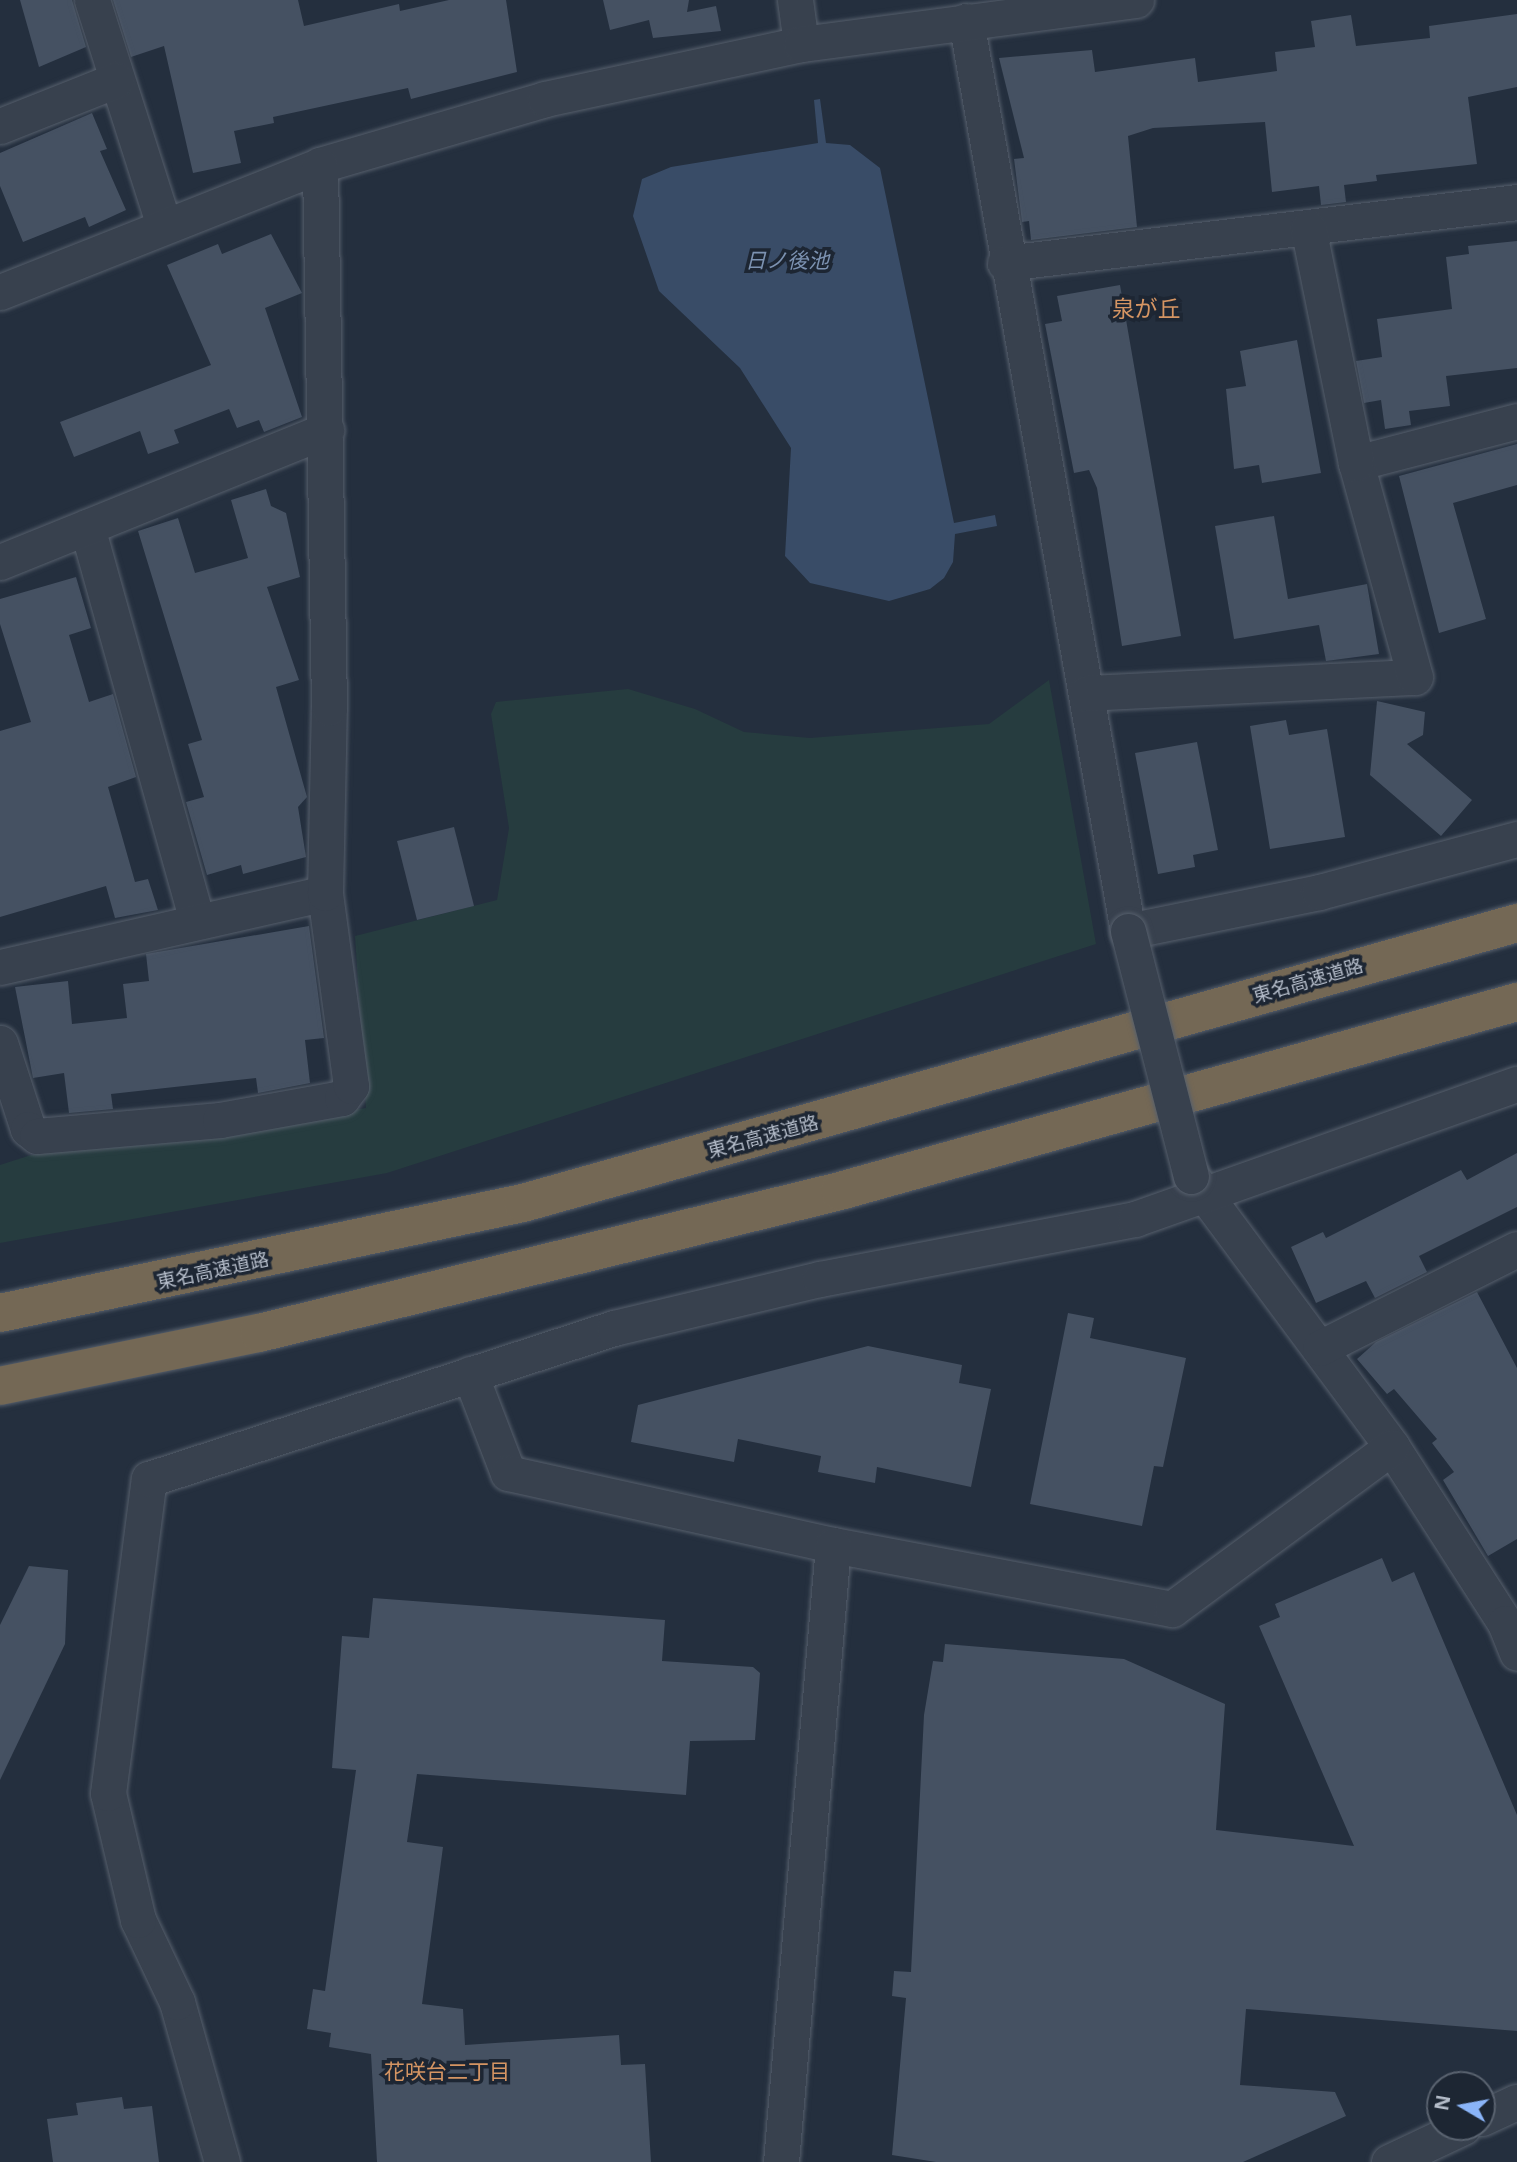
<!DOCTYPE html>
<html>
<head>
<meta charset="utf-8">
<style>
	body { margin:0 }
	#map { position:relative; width:1517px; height:2162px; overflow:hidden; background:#242f3e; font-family:"Noto Sans","Noto Sans JP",sans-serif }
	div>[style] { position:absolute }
	.green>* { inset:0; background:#263c3f }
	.water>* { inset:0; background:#394c67 }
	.building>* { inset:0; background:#455162 }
	.roads { filter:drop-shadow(0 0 2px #565f6c) drop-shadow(0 0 2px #565f6c) }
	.minor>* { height:35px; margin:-17.5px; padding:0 17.5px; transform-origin:17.5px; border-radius:17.5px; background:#38414e }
	.highway>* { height:38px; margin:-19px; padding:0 19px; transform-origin:19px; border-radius:19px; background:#746855 }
	.bridges { filter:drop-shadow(0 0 2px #565f6c) drop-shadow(0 0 2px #565f6c) }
	.minor-bridge>* { height:35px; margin:-17.5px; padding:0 17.5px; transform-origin:17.5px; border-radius:17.5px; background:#38414e }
	span { translate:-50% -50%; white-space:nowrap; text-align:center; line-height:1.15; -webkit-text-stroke:7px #1d2633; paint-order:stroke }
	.street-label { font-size:19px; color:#b4bcc9 }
	.water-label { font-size:21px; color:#7c92b1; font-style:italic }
	.neighbourhood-label { font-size:21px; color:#d59563 }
	.quarter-label { font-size:23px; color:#d59563 }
	.north { position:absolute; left:1426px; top:2071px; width:70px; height:70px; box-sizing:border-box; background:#1d2633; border:2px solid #59626f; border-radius:50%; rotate:280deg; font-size:19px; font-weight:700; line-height:28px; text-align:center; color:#b4bcc9 }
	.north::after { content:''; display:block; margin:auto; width:24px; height:32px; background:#8ab4f8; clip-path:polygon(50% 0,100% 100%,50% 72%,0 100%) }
</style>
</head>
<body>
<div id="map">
	<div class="green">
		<i style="clip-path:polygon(1049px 680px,1096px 944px,387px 1173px,0 1243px,0 1165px,31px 1155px,366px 1108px,355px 936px,497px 900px,509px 828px,491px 714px,496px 702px,628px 689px,695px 709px,744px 732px,810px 738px,989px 724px)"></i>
	</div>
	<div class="water">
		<i style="clip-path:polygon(820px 99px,826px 143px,850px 145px,880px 168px,954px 523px,995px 515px,997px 526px,955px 534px,953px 562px,944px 578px,930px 589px,889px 601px,810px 583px,785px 556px,791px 448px,740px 368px,659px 291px,633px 216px,642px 179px,671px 167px,818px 143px,814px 100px)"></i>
	</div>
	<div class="building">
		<i style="clip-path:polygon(20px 0,72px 0,86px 47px,39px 67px)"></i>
		<i style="clip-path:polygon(113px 0,298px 0,304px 26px,399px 4px,400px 11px,449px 0,506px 0,517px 72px,411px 99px,408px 88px,273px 117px,274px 123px,234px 131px,241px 163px,193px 173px,164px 46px,131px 57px)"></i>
		<i style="clip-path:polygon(603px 0,689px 0,687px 12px,716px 6px,721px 31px,653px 38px,649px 20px,610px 30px)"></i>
		<i style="clip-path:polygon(1517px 14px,1517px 87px,1468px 97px,1477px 164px,1376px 175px,1377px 181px,1344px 185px,1346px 202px,1321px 205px,1319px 186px,1272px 192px,1265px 122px,1153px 128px,1128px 136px,1137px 227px,1031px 240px,1029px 221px,1022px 222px,1014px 159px,1024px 158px,999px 58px,1092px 50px,1095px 72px,1195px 58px,1198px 82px,1277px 71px,1275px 52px,1315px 47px,1311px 21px,1351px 15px,1356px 46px,1430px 38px,1429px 26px)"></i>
		<i style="clip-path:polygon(92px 113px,107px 149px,100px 151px,126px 210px,89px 227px,85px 217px,23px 242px,0 186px,0 153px)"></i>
		<i style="clip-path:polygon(271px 234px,302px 293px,265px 308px,302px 417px,264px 432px,259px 420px,237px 428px,229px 409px,174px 430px,179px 443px,148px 454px,140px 431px,74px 457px,60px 422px,211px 365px,167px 265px,218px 244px,222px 254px)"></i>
		<i style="clip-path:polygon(1517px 241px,1517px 368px,1446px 376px,1450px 406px,1409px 411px,1411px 425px,1385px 429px,1381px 400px,1364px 403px,1356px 361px,1382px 357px,1377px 319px,1452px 309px,1446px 257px,1469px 254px,1468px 246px)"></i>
		<i style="clip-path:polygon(1120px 285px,1181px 636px,1122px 646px,1097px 488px,1089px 470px,1074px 473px,1045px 324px,1062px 321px,1057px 296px)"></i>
		<i style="clip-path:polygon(1297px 340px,1321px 473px,1262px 483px,1259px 465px,1234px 469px,1226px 389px,1246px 386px,1240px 351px)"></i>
		<i style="clip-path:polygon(1517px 444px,1517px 485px,1453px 503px,1486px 619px,1439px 633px,1399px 476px)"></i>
		<i style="clip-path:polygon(266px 489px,271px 506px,286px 513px,300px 577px,267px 587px,299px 680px,276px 687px,307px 797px,298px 807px,306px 857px,243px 874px,241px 865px,207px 875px,186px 802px,204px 797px,188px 744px,202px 740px,138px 531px,178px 518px,195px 573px,248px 558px,231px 500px)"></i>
		<i style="clip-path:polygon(1274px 516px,1288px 599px,1367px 584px,1379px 654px,1326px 661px,1319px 625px,1234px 639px,1215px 526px)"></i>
		<i style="clip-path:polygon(76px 577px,91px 628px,69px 635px,89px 702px,113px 694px,136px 777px,108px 787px,135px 882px,148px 879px,158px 910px,115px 918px,106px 886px,0 917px,0 731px,31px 722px,0 624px,0 599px)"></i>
		<i style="clip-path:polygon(1377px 701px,1425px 712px,1423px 735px,1407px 744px,1472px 800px,1441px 836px,1370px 775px)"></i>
		<i style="clip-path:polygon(1286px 720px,1289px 735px,1327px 729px,1345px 837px,1270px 849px,1250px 726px)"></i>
		<i style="clip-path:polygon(1197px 742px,1218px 850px,1193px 855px,1195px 867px,1158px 874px,1135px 753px)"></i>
		<i style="clip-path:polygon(454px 827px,474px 906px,417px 920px,397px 841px)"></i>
		<i style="clip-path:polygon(309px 926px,324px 1038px,305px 1040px,310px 1083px,258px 1093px,256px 1078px,111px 1094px,113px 1109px,69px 1113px,64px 1073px,33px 1078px,15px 987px,68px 981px,72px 1024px,127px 1018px,123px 984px,149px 981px,146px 954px)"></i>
		<i style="clip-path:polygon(1517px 1153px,1517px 1207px,1419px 1256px,1427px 1272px,1375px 1298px,1366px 1281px,1316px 1303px,1291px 1247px,1323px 1232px,1326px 1238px,1461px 1170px,1467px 1180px)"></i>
		<i style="clip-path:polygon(1477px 1292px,1517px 1368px,1517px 1539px,1488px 1556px,1443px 1480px,1454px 1472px,1432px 1443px,1437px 1439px,1394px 1389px,1387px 1394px,1357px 1359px,1376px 1342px)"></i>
		<i style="clip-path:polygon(1068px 1313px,1094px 1318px,1090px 1338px,1186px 1358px,1163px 1467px,1154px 1466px,1142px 1526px,1030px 1504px)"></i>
		<i style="clip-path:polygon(868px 1346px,962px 1365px,959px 1383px,991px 1389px,971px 1487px,877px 1467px,875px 1483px,818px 1472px,821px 1456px,738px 1439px,734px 1462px,631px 1442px,638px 1405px)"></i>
		<i style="clip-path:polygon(1382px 1558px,1392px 1582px,1414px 1572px,1517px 1815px,1517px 2031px,1246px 2009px,1240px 2085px,1335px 2092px,1346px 2116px,1243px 2162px,936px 2162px,892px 2155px,906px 1998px,892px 1996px,894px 1971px,911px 1972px,924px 1715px,933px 1661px,943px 1662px,945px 1644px,1124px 1659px,1225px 1704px,1216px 1830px,1354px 1846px,1259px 1626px,1280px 1617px,1275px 1604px)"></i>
		<i style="clip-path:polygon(29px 1566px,68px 1570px,65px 1644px,0 1780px,0 1625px)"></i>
		<i style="clip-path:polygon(373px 1598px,665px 1620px,662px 1661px,753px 1667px,760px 1673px,755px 1740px,690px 1741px,686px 1795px,417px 1774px,407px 1842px,443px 1847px,422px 2004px,463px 2009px,465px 2045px,619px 2035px,621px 2065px,645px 2064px,651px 2162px,377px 2162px,371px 2054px,329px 2047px,331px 2033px,307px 2029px,313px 1989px,325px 1991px,356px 1770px,332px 1768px,342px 1636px,369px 1638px)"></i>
		<i style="clip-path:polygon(122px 2097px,124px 2109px,152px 2106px,159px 2162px,53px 2162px,47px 2119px,78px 2115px,76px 2103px)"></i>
	</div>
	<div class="roads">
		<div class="minor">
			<i style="left:92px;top:0;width:237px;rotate:72.3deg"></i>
			<i style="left:795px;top:0;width:44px;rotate:82.2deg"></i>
			<i style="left:966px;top:21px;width:924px;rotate:79.91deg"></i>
			<i style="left:1128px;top:931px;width:195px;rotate:-11.5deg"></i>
			<i style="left:1319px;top:892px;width:205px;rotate:-15deg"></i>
			<i style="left:0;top:126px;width:125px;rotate:-21.6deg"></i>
			<i style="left:1005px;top:263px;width:516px;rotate:-6.79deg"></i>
			<i style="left:0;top:292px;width:344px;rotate:-21.6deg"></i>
			<i style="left:320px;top:165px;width:234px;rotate:-16.3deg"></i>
			<i style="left:545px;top:99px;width:262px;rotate:-12.1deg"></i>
			<i style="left:801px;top:44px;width:338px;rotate:-7.5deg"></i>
			<i style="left:1356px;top:463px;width:166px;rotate:-14.6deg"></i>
			<i style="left:87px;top:527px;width:406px;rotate:74.4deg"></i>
			<i style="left:0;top:562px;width:352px;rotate:-22deg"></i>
			<i style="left:1086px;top:693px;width:329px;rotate:-2.8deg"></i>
			<i style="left:1415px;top:677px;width:222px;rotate:-105.4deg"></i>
			<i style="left:1356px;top:463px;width:240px;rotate:-101.5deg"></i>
			<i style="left:0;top:967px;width:333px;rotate:-12.8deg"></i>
			<i style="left:0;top:1043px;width:90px;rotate:72deg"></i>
			<i style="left:28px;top:1129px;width:11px;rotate:38deg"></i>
			<i style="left:37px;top:1136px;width:184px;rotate:-5deg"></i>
			<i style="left:220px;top:1120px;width:124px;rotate:-10.2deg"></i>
			<i style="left:342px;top:1098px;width:15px;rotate:-53deg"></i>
			<i style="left:351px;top:1086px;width:195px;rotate:-97.7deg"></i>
			<i style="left:325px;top:893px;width:185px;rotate:-88.8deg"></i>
			<i style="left:329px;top:708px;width:543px;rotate:-90.95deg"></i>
			<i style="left:1191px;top:1176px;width:337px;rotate:53.4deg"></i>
			<i style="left:1392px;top:1447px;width:209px;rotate:57.3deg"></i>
			<i style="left:1505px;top:1623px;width:32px;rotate:68deg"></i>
			<i style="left:1320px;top:1348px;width:220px;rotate:-26.7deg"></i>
			<i style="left:470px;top:1374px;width:106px;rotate:69deg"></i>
			<i style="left:508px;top:1473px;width:333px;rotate:12.5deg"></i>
			<i style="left:833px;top:1545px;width:345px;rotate:10.7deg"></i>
			<i style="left:1172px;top:1609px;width:273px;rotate:-36.4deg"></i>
			<i style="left:1482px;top:2118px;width:38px;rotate:-25deg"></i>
			<i style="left:222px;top:2162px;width:166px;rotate:-105.7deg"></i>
			<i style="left:177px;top:2002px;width:91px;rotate:-115.4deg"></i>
			<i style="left:138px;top:1920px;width:130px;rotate:-103.3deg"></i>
			<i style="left:108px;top:1793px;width:317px;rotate:-82.6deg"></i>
			<i style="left:149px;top:1479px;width:489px;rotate:-18deg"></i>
			<i style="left:614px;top:1328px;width:212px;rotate:-13.4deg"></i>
			<i style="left:820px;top:1279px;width:321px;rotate:-10.8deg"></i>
			<i style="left:1135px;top:1219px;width:405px;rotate:-19.5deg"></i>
			<i style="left:781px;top:2162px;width:619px;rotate:-85.18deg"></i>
			<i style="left:1389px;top:2162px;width:82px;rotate:-25.3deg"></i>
		</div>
		<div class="highway">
			<i style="left:0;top:1313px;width:534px;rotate:-11.88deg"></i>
			<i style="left:523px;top:1203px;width:1033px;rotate:-15.73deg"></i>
			<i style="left:0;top:1386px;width:264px;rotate:-11.6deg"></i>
			<i style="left:259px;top:1333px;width:598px;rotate:-13.73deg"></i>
			<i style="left:840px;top:1191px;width:703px;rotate:-15.6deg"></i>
		</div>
	</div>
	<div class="bridges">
		<div class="minor-bridge">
			<i style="left:1128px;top:931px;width:253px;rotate:75.6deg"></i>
		</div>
	</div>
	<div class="street-label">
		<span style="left:1308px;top:981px;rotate:-16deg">東名高速道路</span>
		<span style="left:763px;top:1137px;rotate:-15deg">東名高速道路</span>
		<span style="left:213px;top:1271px;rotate:-12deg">東名高速道路</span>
	</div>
	<div class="water-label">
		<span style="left:787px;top:260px">日ノ後池</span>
	</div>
	<div class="neighbourhood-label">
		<span style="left:447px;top:2071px">花咲台二丁目</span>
	</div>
	<div class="quarter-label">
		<span style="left:1146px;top:308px">泉が丘</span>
	</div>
	<div class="north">N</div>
</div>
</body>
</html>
